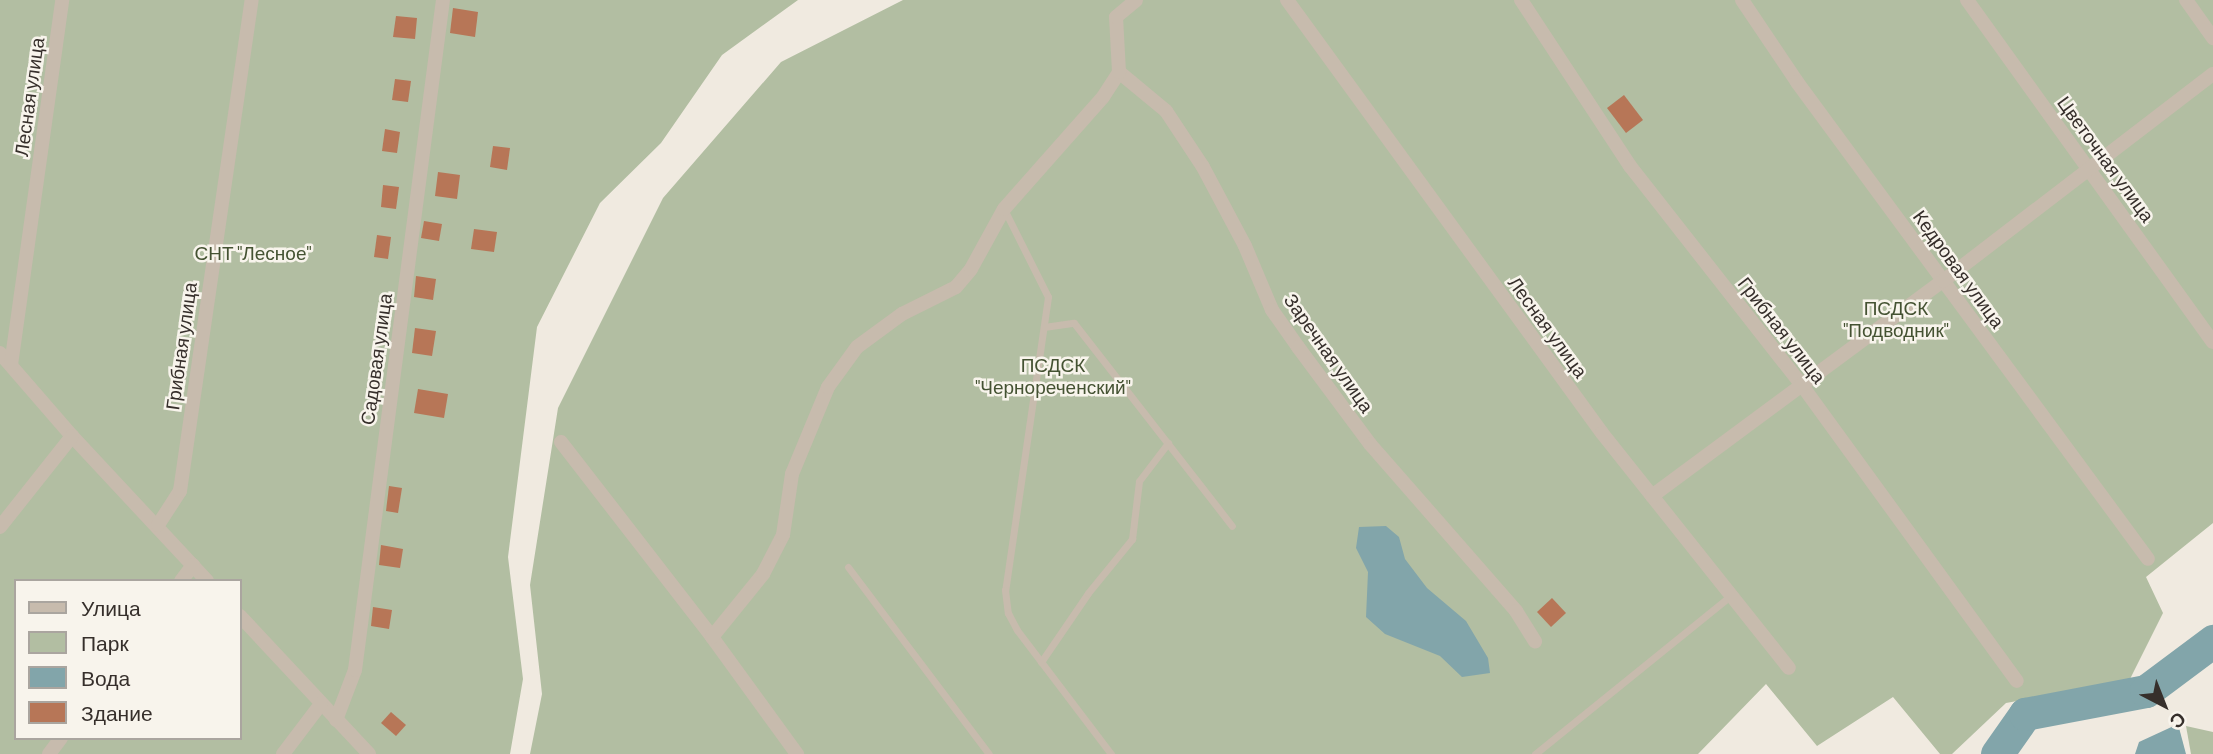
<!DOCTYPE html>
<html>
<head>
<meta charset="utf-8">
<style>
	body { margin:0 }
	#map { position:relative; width:2213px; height:754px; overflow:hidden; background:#f0eae0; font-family:Barlow,sans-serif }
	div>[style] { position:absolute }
	.green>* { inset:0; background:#b2bea2 }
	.water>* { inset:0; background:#82a5aa }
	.river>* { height:33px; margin:-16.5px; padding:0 16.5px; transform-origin:16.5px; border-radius:16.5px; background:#82a5aa }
	.building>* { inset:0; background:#b77657 }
	.lane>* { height:7px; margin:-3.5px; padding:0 3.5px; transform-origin:3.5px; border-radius:3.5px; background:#c7bbad }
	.street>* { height:14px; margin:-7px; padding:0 7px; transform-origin:7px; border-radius:7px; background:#c7bbad }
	span { translate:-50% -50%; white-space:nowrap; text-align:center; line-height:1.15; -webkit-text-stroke:5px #f8f4ec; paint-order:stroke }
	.street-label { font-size:19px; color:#362f2b }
	.park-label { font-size:19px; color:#445232 }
	.legend { position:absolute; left:14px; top:579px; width:228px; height:161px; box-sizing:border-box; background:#f8f4ec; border:2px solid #aaa59f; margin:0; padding:9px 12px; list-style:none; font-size:21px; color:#362f2b }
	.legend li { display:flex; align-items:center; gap:14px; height:35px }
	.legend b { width:35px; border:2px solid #aaa59f }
	.north { position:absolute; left:2129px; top:670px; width:70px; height:70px; -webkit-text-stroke:5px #f8f4ec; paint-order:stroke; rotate:138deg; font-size:19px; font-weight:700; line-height:28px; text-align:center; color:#362f2b }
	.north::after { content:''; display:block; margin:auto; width:24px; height:32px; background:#362f2b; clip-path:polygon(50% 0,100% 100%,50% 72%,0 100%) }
</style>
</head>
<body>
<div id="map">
	<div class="green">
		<i style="clip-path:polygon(evenodd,0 0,798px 0,722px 55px,661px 143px,600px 203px,537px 327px,508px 557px,523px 679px,510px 754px,0 754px,0 0,16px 581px,240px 581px,240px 738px,16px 738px,16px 581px)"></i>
		<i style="clip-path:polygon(903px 0,2213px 0,2213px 523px,2146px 577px,2163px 613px,2129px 681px,2006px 703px,1952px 754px,1940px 754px,1893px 697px,1817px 746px,1766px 684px,1698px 754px,530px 754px,542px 694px,530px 585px,558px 408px,663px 198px,781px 62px)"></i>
		<i style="clip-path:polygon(2186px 726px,2213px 732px,2213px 754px,2191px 754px)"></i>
	</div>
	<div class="water">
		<i style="clip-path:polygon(1386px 526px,1399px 537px,1405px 559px,1427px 588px,1466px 621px,1488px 658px,1490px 673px,1462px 677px,1440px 656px,1385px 634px,1366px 617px,1368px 572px,1356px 548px,1359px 527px)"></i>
		<i style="clip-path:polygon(2178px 724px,2186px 754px,2135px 754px,2139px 742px)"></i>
	</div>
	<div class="river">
		<i style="left:1997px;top:754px;width:49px;rotate:-55deg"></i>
		<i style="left:2025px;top:714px;width:123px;rotate:-10.8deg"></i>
		<i style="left:2146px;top:691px;width:84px;rotate:-36.7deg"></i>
	</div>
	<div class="building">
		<i style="clip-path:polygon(453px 8px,478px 12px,475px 37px,450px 33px)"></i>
		<i style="clip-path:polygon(396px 16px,417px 18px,415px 39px,393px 37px)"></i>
		<i style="clip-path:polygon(395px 79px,411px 81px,408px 102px,392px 100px)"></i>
		<i style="clip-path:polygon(1624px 95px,1643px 120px,1626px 133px,1607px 108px)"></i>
		<i style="clip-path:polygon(385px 129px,400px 132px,397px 153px,382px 151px)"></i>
		<i style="clip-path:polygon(493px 146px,510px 148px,507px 170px,490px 167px)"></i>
		<i style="clip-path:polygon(438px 172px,460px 175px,457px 199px,435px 196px)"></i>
		<i style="clip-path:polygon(383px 185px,399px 187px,396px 209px,381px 207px)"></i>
		<i style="clip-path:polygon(424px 221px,442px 224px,439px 241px,421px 238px)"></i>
		<i style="clip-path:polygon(474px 229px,497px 232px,494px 252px,471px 249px)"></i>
		<i style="clip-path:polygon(377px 235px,391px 237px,388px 259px,374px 257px)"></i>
		<i style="clip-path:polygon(416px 276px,436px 279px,433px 300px,414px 297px)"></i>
		<i style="clip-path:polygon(415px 328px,436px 331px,432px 356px,412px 353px)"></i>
		<i style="clip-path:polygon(418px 389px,448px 394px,444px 418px,414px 413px)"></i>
		<i style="clip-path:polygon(389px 486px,402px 488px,398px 513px,386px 511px)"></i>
		<i style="clip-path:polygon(381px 545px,403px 549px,400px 568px,379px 565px)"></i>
		<i style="clip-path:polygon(1552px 598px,1566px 613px,1551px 627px,1537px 612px)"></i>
		<i style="clip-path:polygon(373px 607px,392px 610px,389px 629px,371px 626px)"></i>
		<i style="clip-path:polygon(391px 712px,406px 725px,396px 736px,381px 723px)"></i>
	</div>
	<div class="lane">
		<i style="left:1004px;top:209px;width:98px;rotate:63.4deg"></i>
		<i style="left:1048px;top:297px;width:296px;rotate:98.3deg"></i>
		<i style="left:1005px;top:590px;width:23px;rotate:83deg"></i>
		<i style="left:1008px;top:613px;width:19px;rotate:62deg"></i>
		<i style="left:1017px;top:630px;width:156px;rotate:52.8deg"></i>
		<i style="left:1044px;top:327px;width:30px;rotate:-8deg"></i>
		<i style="left:1074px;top:323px;width:257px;rotate:52.1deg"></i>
		<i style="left:848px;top:567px;width:234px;rotate:53deg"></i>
		<i style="left:1041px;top:662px;width:83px;rotate:-55.7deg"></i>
		<i style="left:1088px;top:593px;width:70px;rotate:-50.8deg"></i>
		<i style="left:1132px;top:539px;width:58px;rotate:-83.1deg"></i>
		<i style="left:1139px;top:481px;width:48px;rotate:-52.7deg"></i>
		<i style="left:1535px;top:754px;width:252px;rotate:-39deg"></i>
	</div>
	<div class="street">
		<i style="left:1287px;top:0;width:535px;rotate:53.96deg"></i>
		<i style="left:1602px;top:433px;width:300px;rotate:51.5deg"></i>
		<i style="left:1521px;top:0;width:199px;rotate:56.7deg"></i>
		<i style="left:1630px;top:166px;width:277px;rotate:51.9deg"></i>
		<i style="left:1801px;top:384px;width:367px;rotate:54deg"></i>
		<i style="left:1742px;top:0;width:99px;rotate:56.1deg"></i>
		<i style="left:1797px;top:82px;width:592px;rotate:53.65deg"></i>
		<i style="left:1967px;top:0;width:421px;rotate:54.3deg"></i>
		<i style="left:2186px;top:0;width:47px;rotate:54.6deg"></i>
		<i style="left:1119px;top:72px;width:61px;rotate:39.7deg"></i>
		<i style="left:1166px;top:111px;width:67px;rotate:56.5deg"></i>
		<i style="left:1203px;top:167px;width:89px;rotate:62deg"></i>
		<i style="left:1245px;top:246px;width:69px;rotate:67.1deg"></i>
		<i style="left:1272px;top:310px;width:45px;rotate:54.9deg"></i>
		<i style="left:1298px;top:347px;width:121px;rotate:53.4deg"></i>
		<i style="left:1370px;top:444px;width:222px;rotate:48.8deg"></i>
		<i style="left:1516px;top:611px;width:36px;rotate:58deg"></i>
		<i style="left:0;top:353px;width:110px;rotate:49.1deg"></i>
		<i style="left:72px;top:436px;width:198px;rotate:47deg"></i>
		<i style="left:11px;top:365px;width:369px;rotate:-82deg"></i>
		<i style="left:561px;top:442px;width:247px;rotate:52.2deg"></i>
		<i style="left:712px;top:637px;width:145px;rotate:54deg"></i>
		<i style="left:1652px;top:496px;width:362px;rotate:-36.5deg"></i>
		<i style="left:1943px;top:281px;width:340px;rotate:-37.5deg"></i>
		<i style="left:158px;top:525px;width:40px;rotate:-57.1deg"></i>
		<i style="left:180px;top:491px;width:496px;rotate:-81.7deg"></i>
		<i style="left:0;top:527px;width:116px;rotate:-51.6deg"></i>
		<i style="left:181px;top:581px;width:20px;rotate:-53deg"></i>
		<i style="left:240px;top:616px;width:189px;rotate:46.9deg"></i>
		<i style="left:712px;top:637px;width:81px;rotate:-51deg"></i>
		<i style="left:763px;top:574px;width:44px;rotate:-62.9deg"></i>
		<i style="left:783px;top:535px;width:62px;rotate:-81.6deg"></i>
		<i style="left:792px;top:474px;width:94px;rotate:-67.5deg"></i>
		<i style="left:828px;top:387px;width:49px;rotate:-54.1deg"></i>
		<i style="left:857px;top:347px;width:56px;rotate:-36.3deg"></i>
		<i style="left:902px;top:314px;width:60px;rotate:-26.6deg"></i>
		<i style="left:956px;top:287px;width:23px;rotate:-50deg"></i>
		<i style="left:971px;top:269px;width:68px;rotate:-61.2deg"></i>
		<i style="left:1004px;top:209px;width:149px;rotate:-48.5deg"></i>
		<i style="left:1103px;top:97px;width:30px;rotate:-57deg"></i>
		<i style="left:1119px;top:72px;width:55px;rotate:-93.1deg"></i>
		<i style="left:1116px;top:17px;width:26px;rotate:-40deg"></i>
		<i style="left:336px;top:720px;width:53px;rotate:-69.2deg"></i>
		<i style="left:355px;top:670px;width:676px;rotate:-82.52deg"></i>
		<i style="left:49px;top:754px;width:20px;rotate:-53deg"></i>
		<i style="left:283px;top:754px;width:63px;rotate:-52.8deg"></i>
	</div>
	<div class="street-label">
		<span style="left:29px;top:97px;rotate:-82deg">Лесная улица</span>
		<span style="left:2106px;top:159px;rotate:54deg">Цветочная улица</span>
		<span style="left:1959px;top:269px;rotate:54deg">Кедровая улица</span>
		<span style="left:1548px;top:327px;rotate:54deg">Лесная улица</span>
		<span style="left:1782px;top:330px;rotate:52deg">Грибная улица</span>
		<span style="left:181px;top:346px;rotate:-82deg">Грибная улица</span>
		<span style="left:1329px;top:353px;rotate:55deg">Заречная улица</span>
		<span style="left:376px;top:359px;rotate:-82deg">Садовая улица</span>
	</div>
	<div class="park-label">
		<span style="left:253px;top:253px">СНТ "Лесное"</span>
		<span style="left:1896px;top:319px">ПСДСК<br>"Подводник"</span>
		<span style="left:1053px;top:376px">ПСДСК<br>"Чернореченский"</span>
	</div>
	<ul class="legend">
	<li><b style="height:9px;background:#c7bbad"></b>Улица</li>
	<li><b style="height:19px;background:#b2bea2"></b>Парк</li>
	<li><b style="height:19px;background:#82a5aa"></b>Вода</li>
	<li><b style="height:19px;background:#b77657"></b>Здание</li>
	</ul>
	<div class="north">С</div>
</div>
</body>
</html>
